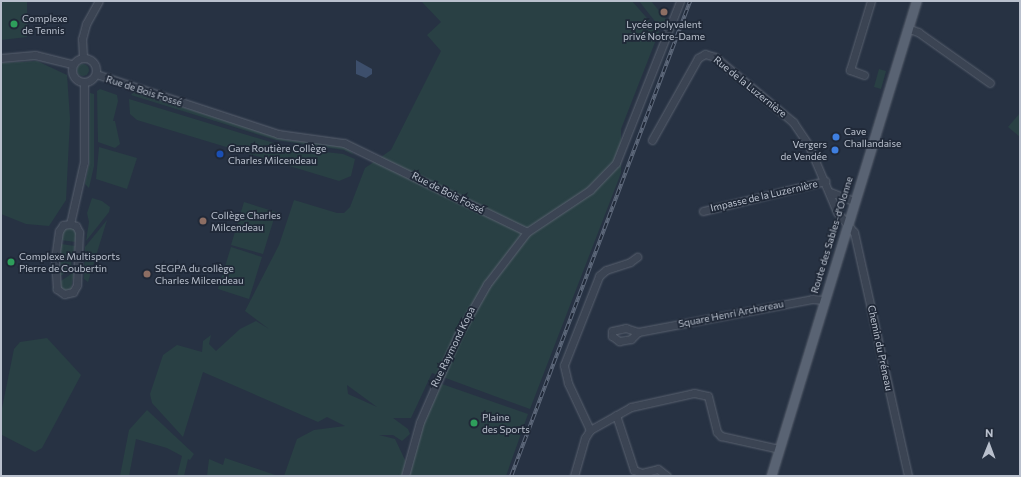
<!DOCTYPE html>
<html>
<head>
<meta charset="utf-8">
<style>
	body { margin:0 }
	#map { position:relative; width:1021px; height:477px; overflow:hidden; background:#273243; font-family:Commissioner,sans-serif }
	div>[style] { position:absolute }
	.green>* { inset:0; background:#294044 }
	.round { border-radius:50% }
	.water>* { inset:0; background:#3d4f6c }
	.roads { filter:drop-shadow(0 0 1px #5a6270) drop-shadow(0 0 1px #5a6270) }
	.minor>* { height:7px; margin:-3.5px; padding:0 3.5px; transform-origin:3.5px; border-radius:3.5px; background:#3b4453 }
	.minor>.ring { margin:-3.5px; padding:0; box-sizing:content-box; background:none; border:7px solid #3b4453; border-radius:50% }
	.major>* { height:9px; margin:-4.5px; padding:0 4.5px; transform-origin:4.5px; border-radius:4.5px; background:#596373 }
	.rail>* { height:3.5px; margin-top:-1.75px; transform-origin:0; background:repeating-linear-gradient(90deg,#202938 0 6px,#5d687a 0 12px); box-sizing:border-box; border-block:1px solid #5d687a }
	.dots>* { width:11px; height:11px; translate:-50% -50%; box-sizing:border-box; border:2px solid #202938; border-radius:50% }
	span { translate:-50% -50%; white-space:nowrap; text-align:center; line-height:1.15; -webkit-text-stroke:3.5px #202938; paint-order:stroke }
	.poi-label { font-size:10px; color:#b9c0cd }
	.left { translate:0 -50%; text-align:left }
	.right { translate:-100% -50%; text-align:right }
	.street-label { font-size:10px; color:#b9c0cd }
	.frame { position:absolute; inset:0; border:2px solid #b9c0cd; pointer-events:none }
	.north { position:absolute; left:969px; top:425px; width:40px; height:40px; -webkit-text-stroke:3px #202938; paint-order:stroke; rotate:1deg; font-size:11px; font-weight:700; line-height:16px; text-align:center; color:#b9c0cd }
	.north::after { content:''; display:block; margin:auto; width:14px; height:18px; background:#b9c0cd; clip-path:polygon(50% 0,100% 100%,50% 72%,0 100%) }
</style>
</head>
<body>
<div id="map">
	<div class="green">
		<i style="clip-path:polygon(1px 1px,27px 1px,27px 37px,1px 40px)"></i>
		<i style="clip-path:polygon(evenodd,421px 1px,632px 1px,659px 32px,621px 129px,621px 173px,530px 409px,432px 373px,411px 418px,393px 418px,408px 429px,410px 434px,402px 441px,393px 435px,379px 435px,395px 439px,406px 462px,402px 476px,284px 476px,297px 439px,314px 430px,345px 426px,327px 417px,318px 422px,203px 372px,183px 437px,152px 403px,150px 394px,163px 355px,177px 345px,202px 352px,203px 341px,211px 335px,209px 344px,216px 351px,240px 329px,256px 321px,269px 329px,245px 311px,279px 245px,294px 200px,337px 213px,344px 213px,350px 207px,365px 168px,391px 150px,441px 51px,427px 35px,441px 22px,421px 1px,347px 385px,377px 407px,348px 394px,347px 385px)"></i>
		<i style="clip-path:polygon(639px 1px,651px 1px,666px 19px,661px 29px)"></i>
		<i style="clip-path:polygon(37px 61px,67px 75px,70px 119px,66px 200px,49px 226px,26px 224px,1px 214px,1px 63px)"></i>
		<i class="round" style="left:77px;top:64px;width:12px;height:12px"></i>
		<i style="clip-path:polygon(879px 69px,886px 71px,881px 89px,874px 87px)"></i>
		<i style="clip-path:polygon(100px 89px,117px 95px,118px 101px,113px 121px,115px 121px,120px 144px,115px 148px,98px 142px,97px 91px)"></i>
		<i style="clip-path:polygon(134px 92px,287px 140px,346px 147px,354px 155px,344px 150px,276px 140px,131px 95px)"></i>
		<i style="clip-path:polygon(90px 93px,94px 94px,94px 166px,89px 188px,85px 184px,89px 163px)"></i>
		<i style="clip-path:polygon(129px 99px,290px 148px,343px 154px,355px 159px,351px 176px,339px 181px,137px 120px,130px 114px)"></i>
		<i style="clip-path:polygon(1020px 113px,1020px 137px,1008px 127px)"></i>
		<i style="clip-path:polygon(99px 147px,137px 158px,127px 189px,96px 179px)"></i>
		<i style="clip-path:polygon(92px 198px,102px 201px,110px 207px,109px 212px,86px 241px,89px 222px,87px 213px)"></i>
		<i style="clip-path:polygon(244px 202px,276px 212px,263px 254px,231px 245px)"></i>
		<i style="clip-path:polygon(107px 220px,88px 282px,84px 279px,85px 247px)"></i>
		<i style="clip-path:polygon(72px 226px,76px 232px,76px 242px,60px 240px,62px 230px)"></i>
		<i style="clip-path:polygon(61px 244px,75px 246px,71px 264px,74px 268px,60px 276px)"></i>
		<i style="clip-path:polygon(231px 247px,262px 257px,249px 299px,218px 289px)"></i>
		<i style="clip-path:polygon(74px 272px,71px 290px,62px 291px,58px 283px)"></i>
		<i style="clip-path:polygon(47px 338px,81px 375px,42px 448px,35px 452px,2px 435px,1px 413px,14px 349px,20px 342px)"></i>
		<i style="clip-path:polygon(439px 383px,528px 414px,506px 476px,408px 476px,419px 433px)"></i>
		<i style="clip-path:polygon(147px 410px,194px 454px,190px 460px,188px 459px,184px 476px,177px 476px,182px 456px,167px 448px,136px 439px,129px 476px,120px 476px,129px 430px)"></i>
		<i style="clip-path:polygon(225px 458px,278px 476px,207px 476px,209px 459px,223px 465px)"></i>
	</div>
	<div class="water">
		<i style="clip-path:polygon(356px 60px,372px 69px,372px 74px,366px 78px,356px 74px)"></i>
	</div>
	<div class="roads">
		<div class="minor">
			<i style="left:907px;top:28px;width:12px;rotate:20deg"></i>
			<i style="left:918px;top:32px;width:88px;rotate:35.3deg"></i>
			<i style="left:83px;top:57px;width:18px;rotate:-93deg"></i>
			<i style="left:82px;top:39px;width:16px;rotate:-75deg"></i>
			<i style="left:86px;top:24px;width:26px;rotate:-61deg"></i>
			<i class="ring" style="left:72px;top:58px;width:17px;height:17px"></i>
			<i style="left:1px;top:58px;width:34px;rotate:-5deg"></i>
			<i style="left:35px;top:55px;width:38px;rotate:14deg"></i>
			<i style="left:96px;top:74px;width:192px;rotate:18.2deg"></i>
			<i style="left:278px;top:134px;width:67px;rotate:7.8deg"></i>
			<i style="left:344px;top:143px;width:203px;rotate:25.9deg"></i>
			<i style="left:527px;top:232px;width:76px;rotate:-33.7deg"></i>
			<i style="left:590px;top:190px;width:37px;rotate:-46deg"></i>
			<i style="left:616px;top:163px;width:174px;rotate:-68.4deg"></i>
			<i style="left:864px;top:75px;width:15px;rotate:-160deg"></i>
			<i style="left:850px;top:70px;width:72px;rotate:-73.1deg"></i>
			<i style="left:652px;top:140px;width:94px;rotate:-60.7deg"></i>
			<i style="left:698px;top:58px;width:8px;rotate:-30deg"></i>
			<i style="left:705px;top:54px;width:10px;rotate:17deg"></i>
			<i style="left:715px;top:57px;width:102px;rotate:39.8deg"></i>
			<i style="left:793px;top:122px;width:29px;rotate:56deg"></i>
			<i style="left:809px;top:146px;width:72px;rotate:67deg"></i>
			<i style="left:837px;top:212px;width:26px;rotate:50deg"></i>
			<i style="left:854px;top:232px;width:250px;rotate:77.5deg"></i>
			<i style="left:830px;top:192px;width:26px;rotate:21deg"></i>
			<i style="left:703px;top:211px;width:126px;rotate:-13.8deg"></i>
			<i style="left:70px;top:224px;width:6px;rotate:18deg"></i>
			<i style="left:76px;top:226px;width:7px;rotate:63deg"></i>
			<i style="left:79px;top:232px;width:53px;rotate:92.2deg"></i>
			<i style="left:77px;top:285px;width:8px;rotate:120deg"></i>
			<i style="left:73px;top:292px;width:9px;rotate:167deg"></i>
			<i style="left:64px;top:294px;width:9px;rotate:-144deg"></i>
			<i style="left:57px;top:289px;width:30px;rotate:-94deg"></i>
			<i style="left:55px;top:259px;width:28px;rotate:-82deg"></i>
			<i style="left:59px;top:231px;width:7px;rotate:-56deg"></i>
			<i style="left:63px;top:225px;width:7px;rotate:-8deg"></i>
			<i style="left:70px;top:224px;width:64px;rotate:-77.3deg"></i>
			<i style="left:84px;top:162px;width:80px;rotate:-90deg"></i>
			<i style="left:638px;top:332px;width:13px;rotate:-162deg"></i>
			<i style="left:626px;top:328px;width:14px;rotate:168deg"></i>
			<i style="left:612px;top:331px;width:5px;rotate:90deg"></i>
			<i style="left:612px;top:336px;width:9px;rotate:36deg"></i>
			<i style="left:619px;top:341px;width:12px;rotate:-9deg"></i>
			<i style="left:631px;top:339px;width:10px;rotate:-45deg"></i>
			<i style="left:638px;top:332px;width:177px;rotate:-10.7deg"></i>
			<i style="left:812px;top:299px;width:12px;rotate:5deg"></i>
			<i style="left:616px;top:415px;width:58px;rotate:71.9deg"></i>
			<i style="left:634px;top:470px;width:9px;rotate:21deg"></i>
			<i style="left:642px;top:473px;width:16px;rotate:-14deg"></i>
			<i style="left:658px;top:469px;width:11px;rotate:38deg"></i>
			<i style="left:590px;top:430px;width:52px;rotate:-115.1deg"></i>
			<i style="left:568px;top:383px;width:18px;rotate:-103deg"></i>
			<i style="left:564px;top:365px;width:96px;rotate:-68.5deg"></i>
			<i style="left:599px;top:276px;width:9px;rotate:-41deg"></i>
			<i style="left:606px;top:270px;width:25px;rotate:-18deg"></i>
			<i style="left:630px;top:262px;width:9px;rotate:-36deg"></i>
			<i style="left:405px;top:476px;width:56px;rotate:-74.5deg"></i>
			<i style="left:420px;top:422px;width:95px;rotate:-66.4deg"></i>
			<i style="left:458px;top:335px;width:59px;rotate:-60.4deg"></i>
			<i style="left:487px;top:284px;width:66px;rotate:-52.4deg"></i>
			<i style="left:574px;top:476px;width:40px;rotate:-74deg"></i>
			<i style="left:585px;top:438px;width:9px;rotate:-58deg"></i>
			<i style="left:590px;top:430px;width:47px;rotate:-29.3deg"></i>
			<i style="left:631px;top:407px;width:65px;rotate:-12.5deg"></i>
			<i style="left:694px;top:393px;width:14px;rotate:12deg"></i>
			<i style="left:708px;top:396px;width:37px;rotate:76deg"></i>
			<i style="left:717px;top:432px;width:6px;rotate:45deg"></i>
			<i style="left:721px;top:436px;width:59px;rotate:12.6deg"></i>
		</div>
		<div class="major">
			<i style="left:771px;top:476px;width:497px;rotate:-73deg"></i>
		</div>
	</div>
	<div class="rail">
		<i style="left:511px;top:476px;width:508px;rotate:-69.35deg"></i>
	</div>
	<div class="dots">
		<i style="left:664px;top:12px;background:#8d6e63"></i>
		<i style="left:14px;top:24px;background:#2e9e5b"></i>
		<i style="left:836px;top:137px;background:#3f7fe0"></i>
		<i style="left:835px;top:150px;background:#3f7fe0"></i>
		<i style="left:220px;top:154px;background:#1a4fb4"></i>
		<i style="left:203px;top:221px;background:#8d6e63"></i>
		<i style="left:11px;top:262px;background:#2e9e5b"></i>
		<i style="left:147px;top:274px;background:#8d6e63"></i>
		<i style="left:474px;top:423px;background:#2e9e5b"></i>
	</div>
	<div class="poi-label">
		<span class="left" style="left:22px;top:24px">Complexe<br>de Tennis</span>
		<span style="left:664px;top:30px">Lycée polyvalent<br>privé Notre-Dame</span>
		<span class="left" style="left:844px;top:137px">Cave<br>Challandaise</span>
		<span class="right" style="left:827px;top:150px">Vergers<br>de Vendée</span>
		<span class="left" style="left:228px;top:154px">Gare Routière Collège<br>Charles Milcendeau</span>
		<span class="left" style="left:211px;top:221px">Collège Charles<br>Milcendeau</span>
		<span class="left" style="left:19px;top:262px">Complexe Multisports<br>Pierre de Coubertin</span>
		<span class="left" style="left:155px;top:274px">SEGPA du collège<br>Charles Milcendeau</span>
		<span class="left" style="left:482px;top:423px">Plaine<br>des Sports</span>
	</div>
	<div class="street-label">
		<span style="left:750px;top:87px;rotate:39deg">Rue de la Luzernière</span>
		<span style="left:144px;top:91px;rotate:18deg">Rue de Bois Fossé</span>
		<span style="left:448px;top:193px;rotate:27deg">Rue de Bois Fossé</span>
		<span style="left:764px;top:196px;rotate:-13deg">Impasse de la Luzernière</span>
		<span style="left:832px;top:235px;rotate:-73deg">Route des Sables-d'Olonne</span>
		<span style="left:731px;top:314px;rotate:-11deg">Square Henri Archereau</span>
		<span style="left:453px;top:347px;rotate:-64deg">Rue Raymond Kopa</span>
		<span style="left:880px;top:348px;rotate:78deg">Chemin du Préneau</span>
	</div>
	<div class="frame"></div>
	<div class="north">N</div>
</div>
</body>
</html>
